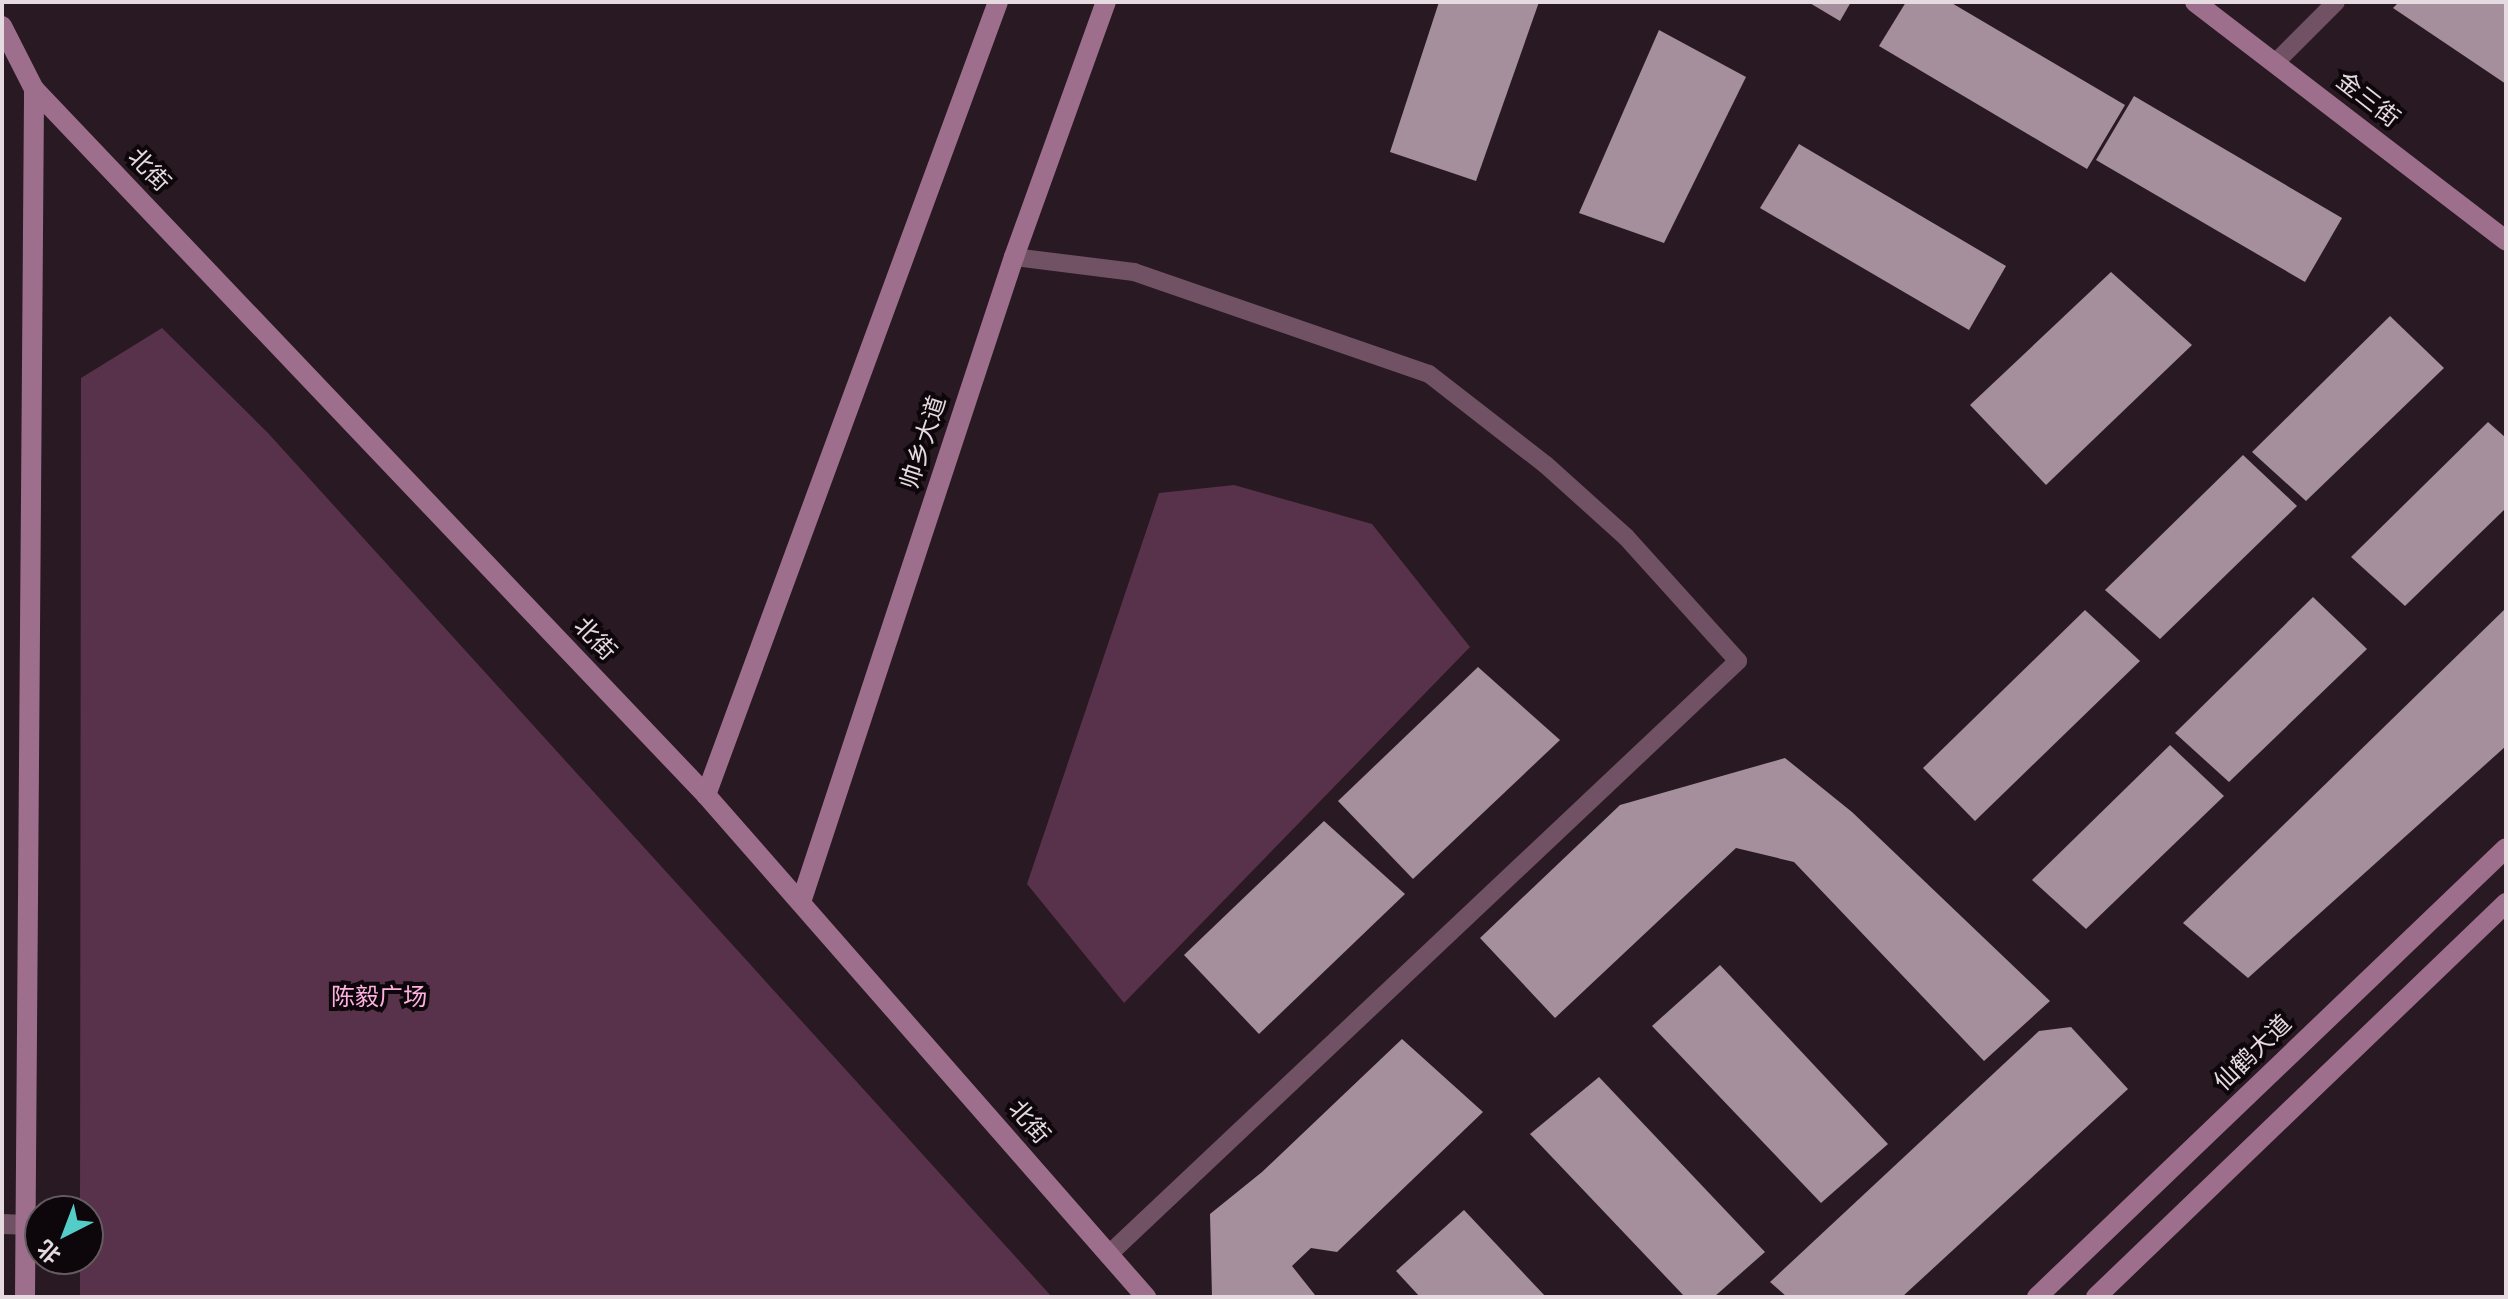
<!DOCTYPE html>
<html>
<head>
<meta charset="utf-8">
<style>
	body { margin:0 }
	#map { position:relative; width:2508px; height:1299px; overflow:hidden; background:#291923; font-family:"Alegreya Sans","Noto Sans SC",sans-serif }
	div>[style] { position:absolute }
	.green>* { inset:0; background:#58314a }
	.building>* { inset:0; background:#a58f9c }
	.lane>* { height:18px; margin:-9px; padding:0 9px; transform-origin:9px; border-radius:9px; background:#705264 }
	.street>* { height:20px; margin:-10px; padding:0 10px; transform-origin:10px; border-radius:10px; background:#705264 }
	.secondary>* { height:20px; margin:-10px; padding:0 10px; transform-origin:10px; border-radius:10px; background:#9e6f8c }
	span { translate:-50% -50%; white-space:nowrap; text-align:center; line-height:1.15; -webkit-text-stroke:8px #0d060a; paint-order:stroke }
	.street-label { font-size:24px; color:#e6dae1 }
	.park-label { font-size:24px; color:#feb0e1 }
	.frame { position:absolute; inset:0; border:4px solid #e6dae1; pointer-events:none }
	.north { position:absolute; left:24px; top:1195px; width:80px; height:80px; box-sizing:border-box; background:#0d060a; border:2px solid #645b60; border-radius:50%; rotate:222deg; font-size:22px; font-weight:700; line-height:32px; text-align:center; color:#e6dae1 }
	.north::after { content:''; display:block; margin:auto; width:28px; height:36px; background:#54cdc9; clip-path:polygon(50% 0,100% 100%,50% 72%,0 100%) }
</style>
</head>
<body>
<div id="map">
	<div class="green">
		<i style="clip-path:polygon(162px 328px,268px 433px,1052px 1297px,80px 1297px,80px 1259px,88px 1259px,88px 1211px,80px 1211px,81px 378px)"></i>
		<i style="clip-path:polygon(1234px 485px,1372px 524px,1470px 647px,1124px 1003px,1027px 884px,1159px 493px)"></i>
	</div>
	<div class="building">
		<i style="clip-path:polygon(1439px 2px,1539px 2px,1476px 181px,1390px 152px)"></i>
		<i style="clip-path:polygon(1808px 2px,1851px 2px,1840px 21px)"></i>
		<i style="clip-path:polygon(1906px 2px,1950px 2px,2125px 105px,2087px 169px,1879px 46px)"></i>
		<i style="clip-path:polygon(2399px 2px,2506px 2px,2506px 84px,2393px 8px)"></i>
		<i style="clip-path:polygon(1659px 30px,1746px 77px,1664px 243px,1579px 213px)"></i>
		<i style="clip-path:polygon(2134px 96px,2342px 218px,2305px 282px,2096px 160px)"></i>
		<i style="clip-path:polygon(1799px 144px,2006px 266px,1969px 330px,1760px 208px)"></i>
		<i style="clip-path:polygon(2111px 272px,2192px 345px,2046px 485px,1970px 405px)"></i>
		<i style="clip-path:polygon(2390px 316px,2444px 368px,2306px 501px,2252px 452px)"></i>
		<i style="clip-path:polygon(2488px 422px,2506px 438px,2506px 508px,2405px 606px,2351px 557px)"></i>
		<i style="clip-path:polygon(2243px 455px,2297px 506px,2160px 639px,2105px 590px)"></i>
		<i style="clip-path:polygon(2313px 597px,2367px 649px,2229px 782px,2175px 733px)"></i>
		<i style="clip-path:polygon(2506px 608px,2506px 746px,2248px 978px,2183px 923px)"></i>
		<i style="clip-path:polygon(2085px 610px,2140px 661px,1975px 821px,1923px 768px)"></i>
		<i style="clip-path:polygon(1478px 667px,1560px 740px,1413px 879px,1338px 801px)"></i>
		<i style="clip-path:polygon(2170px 745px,2224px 796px,2086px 929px,2032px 880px)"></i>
		<i style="clip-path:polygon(1785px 758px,1852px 812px,2050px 1001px,1984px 1061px,1794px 862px,1736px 848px,1555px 1018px,1480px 938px,1620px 805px)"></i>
		<i style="clip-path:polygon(1324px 821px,1405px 894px,1259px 1034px,1184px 955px)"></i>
		<i style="clip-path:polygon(1720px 965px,1888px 1144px,1821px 1203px,1652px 1026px)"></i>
		<i style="clip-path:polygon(2071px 1027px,2128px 1089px,1902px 1297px,1787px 1297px,1770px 1282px,2039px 1031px)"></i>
		<i style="clip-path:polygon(1402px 1039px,1483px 1112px,1337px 1252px,1311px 1248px,1292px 1266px,1315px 1295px,1312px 1297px,1212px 1297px,1210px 1214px,1262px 1172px)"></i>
		<i style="clip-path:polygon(1599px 1077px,1765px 1252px,1714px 1297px,1685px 1297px,1530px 1134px)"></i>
		<i style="clip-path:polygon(1464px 1210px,1546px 1297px,1420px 1297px,1396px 1271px)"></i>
	</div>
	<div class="lane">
		<i style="left:2275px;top:63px;width:86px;rotate:-45deg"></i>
		<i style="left:1014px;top:257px;width:121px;rotate:7.1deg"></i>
		<i style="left:1134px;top:272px;width:312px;rotate:19.1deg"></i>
		<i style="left:1429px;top:374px;width:148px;rotate:37.9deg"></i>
		<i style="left:1546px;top:465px;width:108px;rotate:42deg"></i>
		<i style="left:1626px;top:537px;width:167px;rotate:47.9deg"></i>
		<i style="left:1738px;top:661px;width:866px;rotate:136.68deg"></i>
	</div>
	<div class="street">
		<i style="left:2px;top:1224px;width:25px;rotate:2deg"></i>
	</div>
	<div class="secondary">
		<i style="left:2195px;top:2px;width:392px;rotate:37.5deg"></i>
		<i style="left:2px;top:26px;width:71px;rotate:63.1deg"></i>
		<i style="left:34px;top:89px;width:975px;rotate:46.41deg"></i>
		<i style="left:706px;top:795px;width:668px;rotate:48.77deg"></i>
		<i style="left:706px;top:795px;width:845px;rotate:-69.79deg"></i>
		<i style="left:801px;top:902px;width:679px;rotate:-71.73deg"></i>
		<i style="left:1014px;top:257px;width:271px;rotate:-70.2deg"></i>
		<i style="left:25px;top:1297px;width:1208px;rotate:-89.57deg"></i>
		<i style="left:2037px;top:1297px;width:649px;rotate:-43.75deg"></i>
		<i style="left:2096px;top:1297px;width:569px;rotate:-43.86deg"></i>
	</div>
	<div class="street-label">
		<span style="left:2367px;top:101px;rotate:38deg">金三街</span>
		<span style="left:148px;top:171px;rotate:46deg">北街</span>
		<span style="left:925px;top:443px;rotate:-72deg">帅乡大道</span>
		<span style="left:594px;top:640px;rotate:46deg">北街</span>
		<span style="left:2254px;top:1054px;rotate:-44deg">仙鹤大道</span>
		<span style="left:1028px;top:1123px;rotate:49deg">北街</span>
	</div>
	<div class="park-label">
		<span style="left:379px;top:999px">陈毅广场</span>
	</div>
	<div class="frame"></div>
	<div class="north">北</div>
</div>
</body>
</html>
